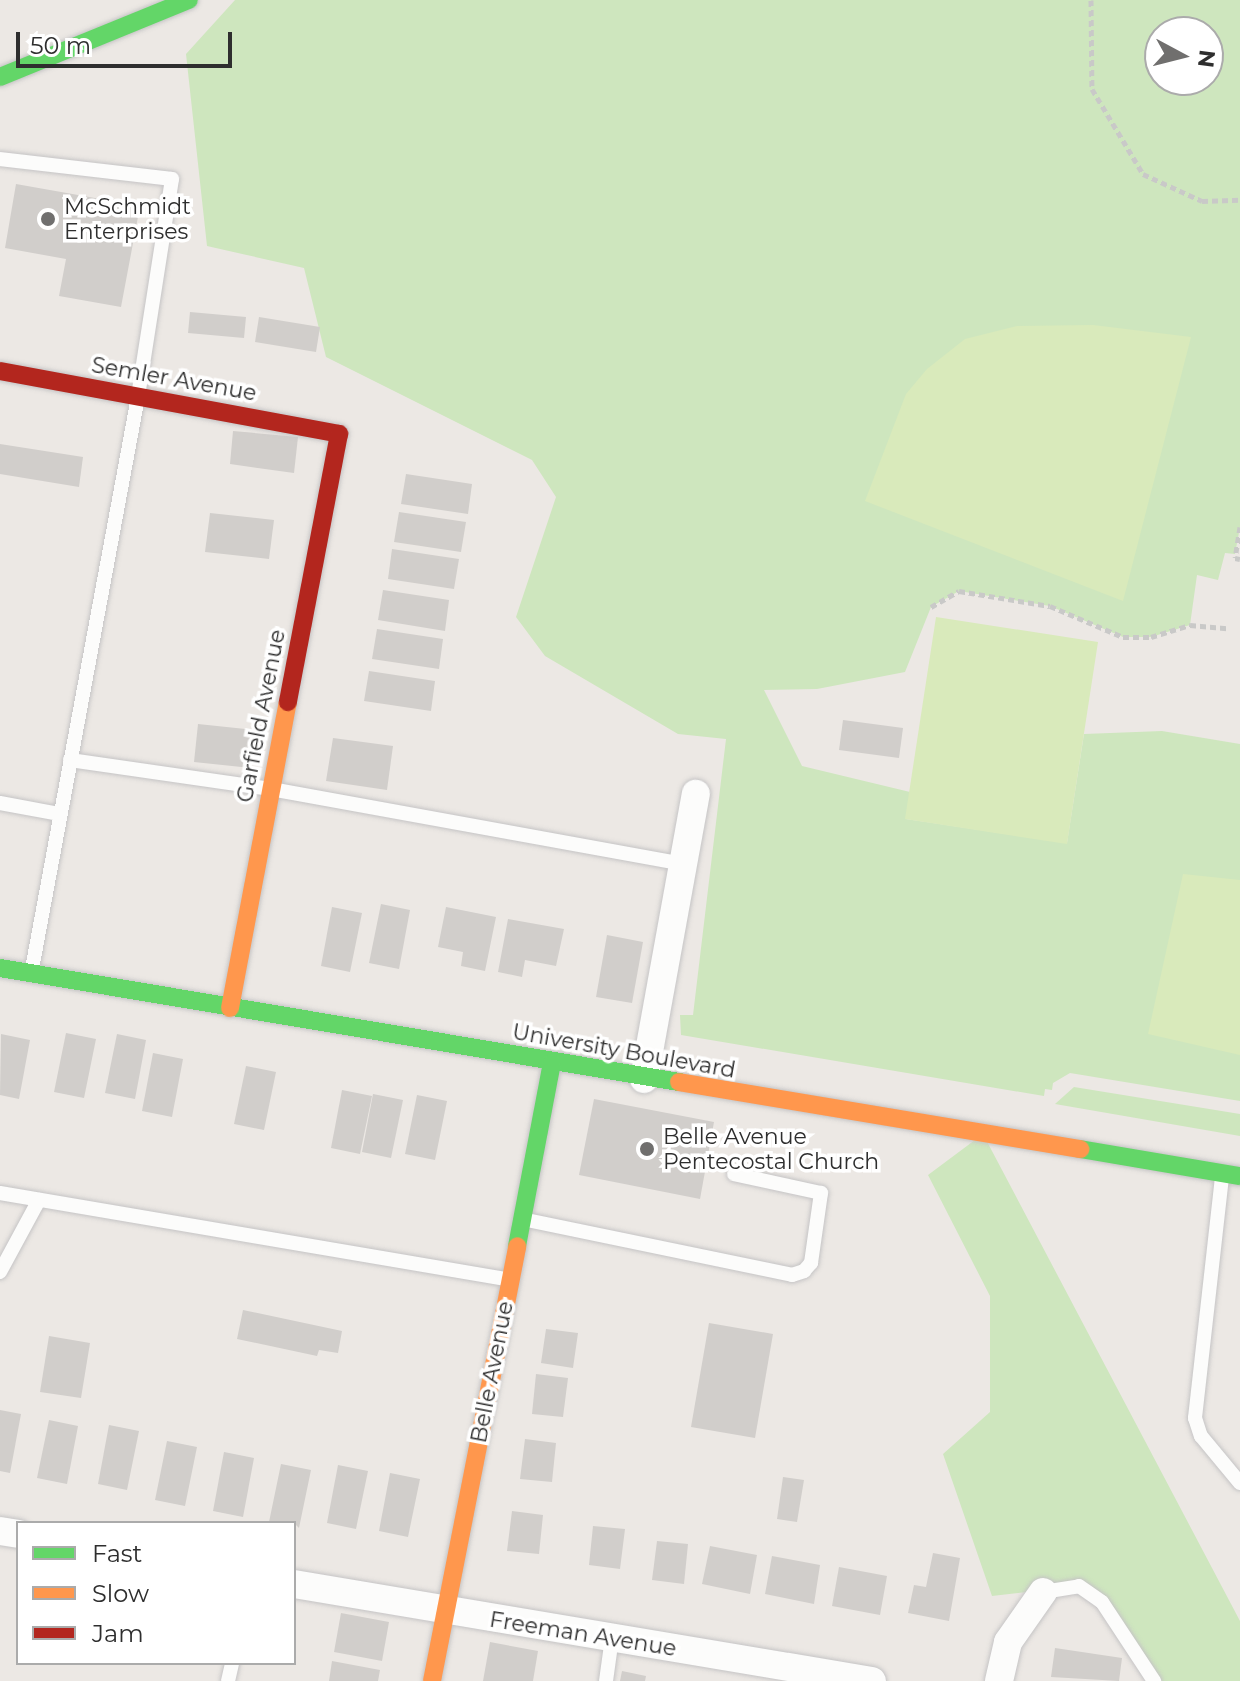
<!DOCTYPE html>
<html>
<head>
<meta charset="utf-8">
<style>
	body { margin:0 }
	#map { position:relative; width:1240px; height:1681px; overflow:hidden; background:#ece8e4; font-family:Montserrat,sans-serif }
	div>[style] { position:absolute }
	.green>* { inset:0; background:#cee6be }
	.pitch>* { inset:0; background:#d9eabb }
	.building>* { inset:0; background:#d1cecb }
	.path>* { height:5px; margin-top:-2.5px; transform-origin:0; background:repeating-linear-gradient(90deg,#c9c9c8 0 6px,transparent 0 10px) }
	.roads { filter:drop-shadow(0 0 2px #c5c4c5) drop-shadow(0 0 2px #c5c4c5) }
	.lane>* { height:14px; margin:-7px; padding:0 7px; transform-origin:7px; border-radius:7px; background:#fcfcfb }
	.street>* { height:28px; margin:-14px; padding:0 14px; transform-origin:14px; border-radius:14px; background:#fcfcfb }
	.fast>* { height:18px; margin:-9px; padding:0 9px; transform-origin:9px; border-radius:9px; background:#63d668 }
	.slow>* { height:18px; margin:-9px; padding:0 9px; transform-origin:9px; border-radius:9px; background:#ff974d }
	.jam>* { height:18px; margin:-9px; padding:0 9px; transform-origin:9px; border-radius:9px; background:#b3261e }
	.dots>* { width:22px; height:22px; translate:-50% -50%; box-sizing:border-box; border:4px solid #fff; border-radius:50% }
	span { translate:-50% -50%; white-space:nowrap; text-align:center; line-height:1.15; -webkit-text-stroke:7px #fff; paint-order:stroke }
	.poi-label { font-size:22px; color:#2e2e2e }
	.left { translate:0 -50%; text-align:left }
	.street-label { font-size:22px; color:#2e2e2e }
	.legend { position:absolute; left:16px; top:1521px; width:280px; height:144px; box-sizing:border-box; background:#fff; border:2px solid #ababab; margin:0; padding:10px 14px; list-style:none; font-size:24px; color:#2e2e2e }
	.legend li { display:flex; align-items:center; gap:16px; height:40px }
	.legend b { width:40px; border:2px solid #ababab }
	.north { position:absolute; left:1144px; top:16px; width:80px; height:80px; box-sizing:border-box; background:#fff; border:2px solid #ababab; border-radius:50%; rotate:97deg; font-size:22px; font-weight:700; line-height:32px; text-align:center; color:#2e2e2e }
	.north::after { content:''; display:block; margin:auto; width:28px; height:36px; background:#706f6e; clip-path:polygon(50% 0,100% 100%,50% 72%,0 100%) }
	.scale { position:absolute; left:16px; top:32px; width:216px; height:36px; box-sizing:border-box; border:4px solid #2e2e2e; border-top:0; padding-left:10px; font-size:24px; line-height:28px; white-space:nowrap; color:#2e2e2e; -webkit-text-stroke:6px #fff; paint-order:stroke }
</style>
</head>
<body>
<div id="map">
	<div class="green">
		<i style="clip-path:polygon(evenodd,235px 0,1240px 0,1240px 527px,1235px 554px,1225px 553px,1218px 580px,1197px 575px,1190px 625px,1151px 637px,1123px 637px,1050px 606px,959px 591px,931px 607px,905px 672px,817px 689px,764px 690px,802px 766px,910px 792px,906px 819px,1067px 843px,1084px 734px,1162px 731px,1240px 744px,1240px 1101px,1070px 1073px,1053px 1083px,1052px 1090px,1045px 1089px,1044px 1096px,681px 1035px,680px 1015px,693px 1015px,726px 739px,678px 734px,545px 656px,516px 617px,556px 497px,532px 460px,326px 357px,304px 268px,207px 246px,186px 54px,235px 0,1160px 32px,1208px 32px,1208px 80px,1160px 80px,1160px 32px)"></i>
		<i style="clip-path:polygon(1074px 1087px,1240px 1114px,1240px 1136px,1055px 1104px)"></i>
		<i style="clip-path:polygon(983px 1134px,1240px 1621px,1240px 1681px,1154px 1681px,1102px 1602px,1079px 1586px,992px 1596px,943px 1454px,990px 1412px,990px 1296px,928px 1175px)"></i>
	</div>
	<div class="pitch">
		<i style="clip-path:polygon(1093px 325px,1191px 337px,1123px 601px,865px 501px,906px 394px,927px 369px,965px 339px,1017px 326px)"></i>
		<i style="clip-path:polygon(936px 617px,1098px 642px,1067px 844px,905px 819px)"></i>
		<i style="clip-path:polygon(1183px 874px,1240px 880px,1240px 1055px,1148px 1034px)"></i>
	</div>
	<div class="building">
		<i style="clip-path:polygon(16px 184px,140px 206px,121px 307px,59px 296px,66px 259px,5px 248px)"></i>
		<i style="clip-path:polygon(190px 312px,246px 317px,244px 338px,188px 333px)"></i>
		<i style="clip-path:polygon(259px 317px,320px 327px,316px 352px,255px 342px)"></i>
		<i style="clip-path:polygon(233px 431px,298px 437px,294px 473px,230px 464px)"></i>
		<i style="clip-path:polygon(0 444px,83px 457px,79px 487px,0 474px)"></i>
		<i style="clip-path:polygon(406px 474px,472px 484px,468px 514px,401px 504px)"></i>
		<i style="clip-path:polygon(399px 512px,466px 522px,461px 552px,394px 542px)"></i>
		<i style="clip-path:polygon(210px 513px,274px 520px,269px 559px,205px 552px)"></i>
		<i style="clip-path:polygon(392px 549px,459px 559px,454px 589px,388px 579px)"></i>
		<i style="clip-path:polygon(383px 590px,449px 600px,445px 631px,378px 620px)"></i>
		<i style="clip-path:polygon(377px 629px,443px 639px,439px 669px,372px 659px)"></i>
		<i style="clip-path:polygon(369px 671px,435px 681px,431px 711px,364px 701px)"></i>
		<i style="clip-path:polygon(843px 720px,903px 728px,899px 758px,839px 750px)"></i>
		<i style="clip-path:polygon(198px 724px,255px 730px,251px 768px,194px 762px)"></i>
		<i style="clip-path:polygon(333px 738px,393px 746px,387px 790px,326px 781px)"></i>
		<i style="clip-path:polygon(381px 904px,410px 910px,399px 969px,369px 963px)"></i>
		<i style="clip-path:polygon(332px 907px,362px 913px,350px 972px,321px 966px)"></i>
		<i style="clip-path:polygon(446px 907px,496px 917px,485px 971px,461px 966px,463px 952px,438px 947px)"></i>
		<i style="clip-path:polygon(508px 919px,564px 929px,556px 966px,525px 960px,522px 977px,498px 972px)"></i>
		<i style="clip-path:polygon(607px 935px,643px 942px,632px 1003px,596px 997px)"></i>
		<i style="clip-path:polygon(66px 1033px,96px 1039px,84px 1098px,54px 1092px)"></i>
		<i style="clip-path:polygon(1px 1034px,30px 1040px,19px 1099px,0 1095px)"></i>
		<i style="clip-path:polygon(117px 1034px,146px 1040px,135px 1099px,105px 1093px)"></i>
		<i style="clip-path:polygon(153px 1053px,183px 1059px,172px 1117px,142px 1111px)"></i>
		<i style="clip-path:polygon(246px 1066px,276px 1072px,264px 1130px,234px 1124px)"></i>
		<i style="clip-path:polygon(342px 1090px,372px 1096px,360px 1154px,331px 1148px)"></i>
		<i style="clip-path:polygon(373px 1094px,403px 1100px,391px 1158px,362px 1152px)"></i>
		<i style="clip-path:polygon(417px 1095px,447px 1101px,435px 1160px,405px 1154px)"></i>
		<i style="clip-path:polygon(594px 1099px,714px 1122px,700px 1199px,579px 1175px)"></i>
		<i style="clip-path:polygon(243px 1310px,342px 1331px,338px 1353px,319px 1350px,317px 1356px,237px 1339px)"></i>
		<i style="clip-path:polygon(709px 1323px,773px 1334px,755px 1438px,691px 1427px)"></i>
		<i style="clip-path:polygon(546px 1329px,578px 1333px,573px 1368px,541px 1363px)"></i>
		<i style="clip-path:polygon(49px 1336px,90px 1343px,81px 1398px,40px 1392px)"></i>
		<i style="clip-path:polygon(536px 1374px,568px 1378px,563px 1417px,532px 1414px)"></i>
		<i style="clip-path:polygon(0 1410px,21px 1414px,10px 1473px,0 1471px)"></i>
		<i style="clip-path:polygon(49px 1420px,78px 1426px,67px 1484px,37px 1478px)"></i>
		<i style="clip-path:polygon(109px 1425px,139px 1431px,127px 1490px,98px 1484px)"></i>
		<i style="clip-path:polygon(525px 1439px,556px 1443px,552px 1482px,520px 1479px)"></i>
		<i style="clip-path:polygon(167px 1441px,197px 1447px,185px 1506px,155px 1500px)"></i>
		<i style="clip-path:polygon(224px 1452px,254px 1458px,243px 1517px,213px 1511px)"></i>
		<i style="clip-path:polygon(281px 1464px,311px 1470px,299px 1528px,294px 1523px,269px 1522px)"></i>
		<i style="clip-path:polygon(338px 1465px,368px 1471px,356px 1529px,327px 1523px)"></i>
		<i style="clip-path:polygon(390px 1473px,420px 1479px,408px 1537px,379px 1531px)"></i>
		<i style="clip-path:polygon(783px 1477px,804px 1480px,797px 1522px,777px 1519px)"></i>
		<i style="clip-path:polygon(512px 1511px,543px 1515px,539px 1554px,507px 1551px)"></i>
		<i style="clip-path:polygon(593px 1526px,625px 1529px,620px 1569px,589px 1565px)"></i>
		<i style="clip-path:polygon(657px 1541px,688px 1544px,684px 1584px,652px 1580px)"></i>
		<i style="clip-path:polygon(710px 1546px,757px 1555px,750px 1594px,702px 1584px)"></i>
		<i style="clip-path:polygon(933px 1553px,960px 1558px,949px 1621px,908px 1613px,914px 1585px,926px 1587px)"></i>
		<i style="clip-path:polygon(772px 1556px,820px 1565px,814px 1604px,765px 1594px)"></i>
		<i style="clip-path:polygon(839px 1567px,887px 1576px,880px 1615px,832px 1606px)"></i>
		<i style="clip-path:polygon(341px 1613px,389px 1622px,382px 1661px,334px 1652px)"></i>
		<i style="clip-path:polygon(490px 1642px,538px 1651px,533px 1681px,483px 1681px)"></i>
		<i style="clip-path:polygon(1055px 1648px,1122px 1658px,1119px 1681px,1051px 1677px)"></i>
		<i style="clip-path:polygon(332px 1661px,380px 1670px,378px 1681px,329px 1681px)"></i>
		<i style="clip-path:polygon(622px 1671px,646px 1676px,645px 1681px,620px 1681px)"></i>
	</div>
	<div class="path">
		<i style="left:1091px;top:0;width:89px;rotate:89.4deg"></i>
		<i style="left:1092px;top:89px;width:99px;rotate:59deg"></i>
		<i style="left:1143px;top:174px;width:65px;rotate:24.6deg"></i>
		<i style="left:1202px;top:201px;width:38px;rotate:-2deg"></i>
		<i style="left:1240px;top:527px;width:31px;rotate:99deg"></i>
		<i style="left:1235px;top:558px;width:5px;rotate:11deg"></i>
		<i style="left:931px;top:607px;width:32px;rotate:-30deg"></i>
		<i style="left:959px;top:591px;width:92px;rotate:9.4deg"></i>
		<i style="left:1050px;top:606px;width:79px;rotate:23deg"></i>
		<i style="left:1123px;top:637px;width:28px"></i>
		<i style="left:1151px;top:637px;width:41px;rotate:-17.1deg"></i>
		<i style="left:1190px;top:625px;width:37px;rotate:5deg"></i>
	</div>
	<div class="roads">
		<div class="lane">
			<i style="left:0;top:159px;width:173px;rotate:6.6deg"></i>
			<i style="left:172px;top:179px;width:221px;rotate:98.9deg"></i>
			<i style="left:138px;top:397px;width:582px;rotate:100.5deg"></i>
			<i style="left:70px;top:760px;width:203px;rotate:8.2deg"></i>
			<i style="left:271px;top:789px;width:420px;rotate:10.3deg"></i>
			<i style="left:0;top:803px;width:61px;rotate:10.4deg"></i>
			<i style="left:1222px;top:1177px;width:243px;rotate:96.4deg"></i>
			<i style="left:1195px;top:1418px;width:19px;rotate:72deg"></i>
			<i style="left:1201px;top:1436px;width:61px;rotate:50.3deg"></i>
			<i style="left:0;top:1193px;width:513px;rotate:9.65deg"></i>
			<i style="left:522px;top:1219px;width:276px;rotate:11.7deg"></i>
			<i style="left:792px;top:1275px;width:13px;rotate:-18deg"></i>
			<i style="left:804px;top:1271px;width:11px;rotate:-49deg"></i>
			<i style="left:811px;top:1263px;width:71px;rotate:-81.9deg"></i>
			<i style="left:821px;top:1193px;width:89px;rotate:-167.7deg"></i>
			<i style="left:0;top:1272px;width:82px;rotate:-61.6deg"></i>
			<i style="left:1043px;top:1592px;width:36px;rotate:-9deg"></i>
			<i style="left:1079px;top:1586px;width:28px;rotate:35deg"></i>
			<i style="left:1102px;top:1602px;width:95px;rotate:56.6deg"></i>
			<i style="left:228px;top:1681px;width:18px;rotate:-77deg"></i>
			<i style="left:606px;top:1681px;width:43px;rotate:-82.1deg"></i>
		</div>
		<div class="street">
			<i style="left:644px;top:1079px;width:290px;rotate:-79.7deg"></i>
			<i style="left:0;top:1531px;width:18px;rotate:9deg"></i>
			<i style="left:294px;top:1584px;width:586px;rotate:9.53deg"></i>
			<i style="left:999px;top:1681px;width:40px;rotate:-77deg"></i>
			<i style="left:1008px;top:1642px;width:61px;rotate:-55deg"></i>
		</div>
		<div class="fast">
			<i style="left:0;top:77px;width:204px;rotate:-22.2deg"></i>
			<i style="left:0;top:968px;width:689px;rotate:9.53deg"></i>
			<i style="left:1080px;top:1149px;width:162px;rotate:9.6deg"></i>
			<i style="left:517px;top:1246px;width:186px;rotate:-79.2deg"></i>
		</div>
		<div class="slow">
			<i style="left:230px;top:1008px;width:311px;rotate:-79.3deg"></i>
			<i style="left:679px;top:1082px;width:407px;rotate:9.5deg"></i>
			<i style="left:432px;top:1681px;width:443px;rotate:-78.9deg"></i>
		</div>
		<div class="jam">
			<i style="left:0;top:371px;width:345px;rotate:10.5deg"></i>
			<i style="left:339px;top:434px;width:273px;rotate:100.8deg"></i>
		</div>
	</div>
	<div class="dots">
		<i style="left:48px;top:219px;background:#706f6e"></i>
		<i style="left:647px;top:1149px;background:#706f6e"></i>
	</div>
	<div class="poi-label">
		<span class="left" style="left:64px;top:219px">McSchmidt<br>Enterprises</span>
		<span class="left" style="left:663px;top:1149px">Belle Avenue<br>Pentecostal Church</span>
	</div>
	<div class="street-label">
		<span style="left:174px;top:379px;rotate:10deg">Semler Avenue</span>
		<span style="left:261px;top:716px;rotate:-79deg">Garfield Avenue</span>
		<span style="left:624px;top:1051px;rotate:10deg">University Boulevard</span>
		<span style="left:492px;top:1372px;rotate:-79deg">Belle Avenue</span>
		<span style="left:583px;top:1634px;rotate:9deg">Freeman Avenue</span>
	</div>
	<ul class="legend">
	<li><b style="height:10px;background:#63d668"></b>Fast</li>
	<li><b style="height:10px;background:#ff974d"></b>Slow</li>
	<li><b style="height:10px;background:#b3261e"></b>Jam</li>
	</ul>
	<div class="north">N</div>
	<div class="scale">50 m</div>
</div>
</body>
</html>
